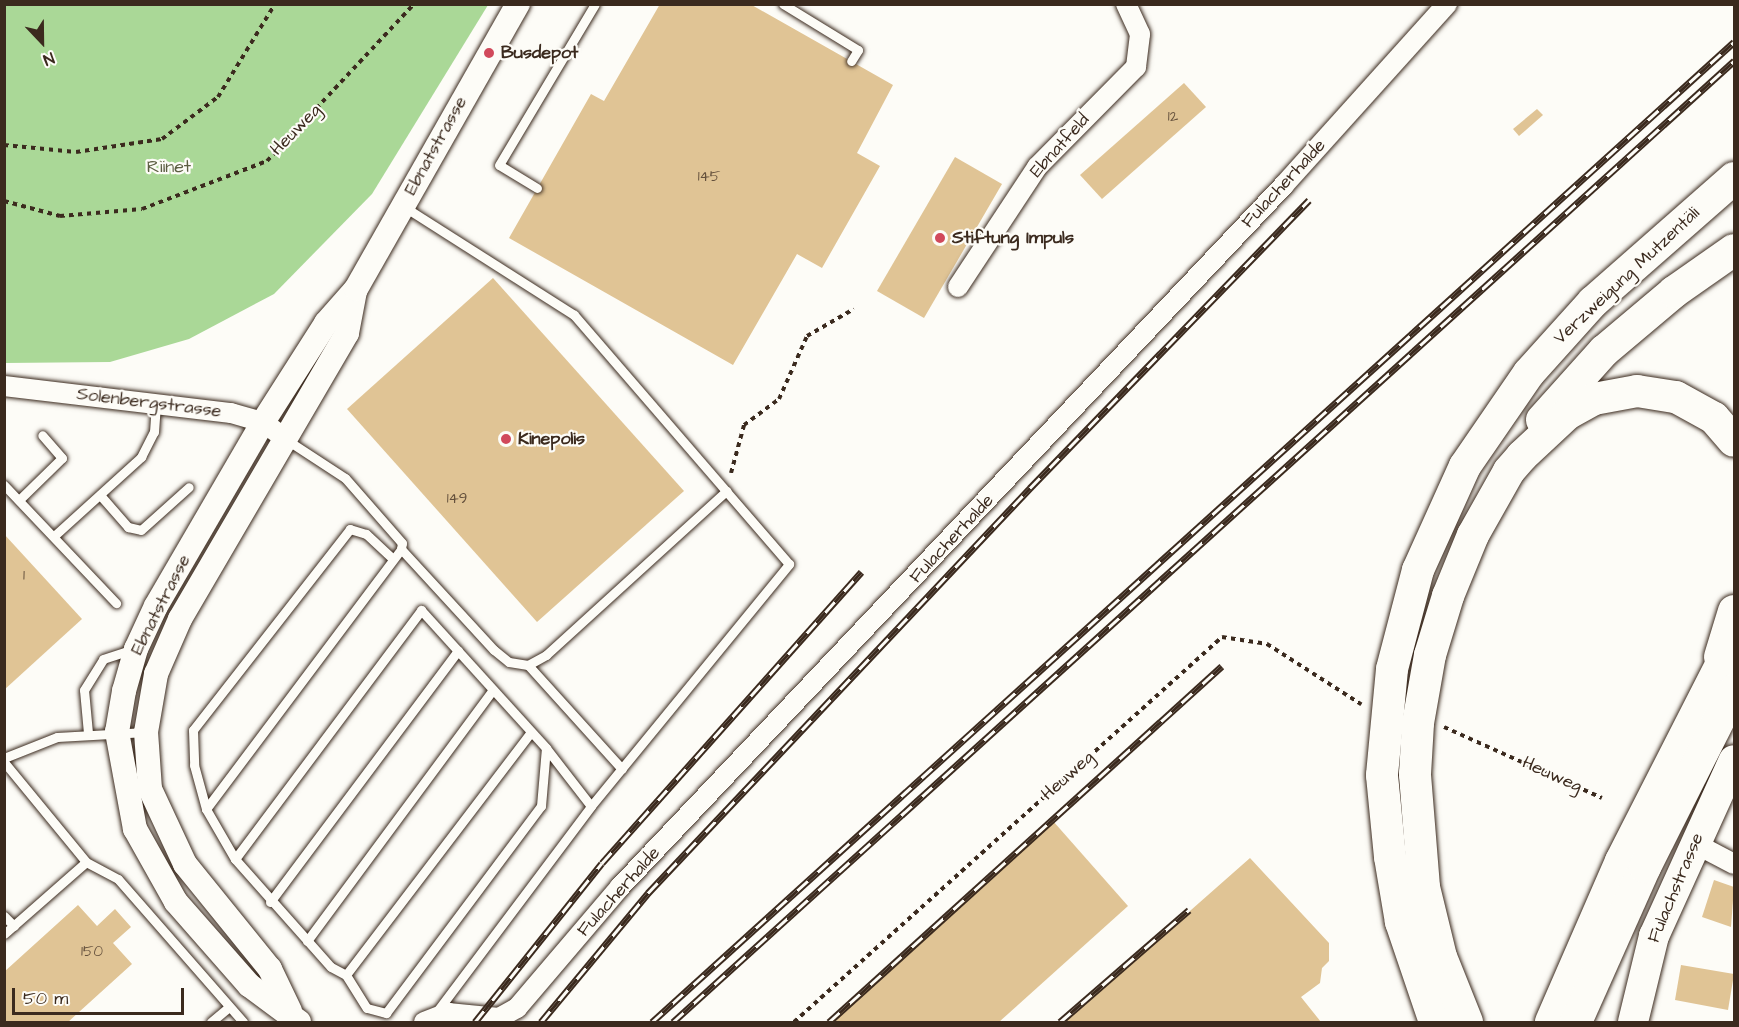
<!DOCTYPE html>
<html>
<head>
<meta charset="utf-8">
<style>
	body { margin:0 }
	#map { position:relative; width:1739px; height:1027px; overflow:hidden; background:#fdfcf7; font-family:"Architects Daughter",sans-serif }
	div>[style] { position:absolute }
	.green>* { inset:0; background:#aad897 }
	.building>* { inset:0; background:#e0c495 }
	.path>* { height:4px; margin-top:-2px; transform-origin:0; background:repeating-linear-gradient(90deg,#3b2a1e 0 4.5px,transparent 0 9px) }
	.roads { filter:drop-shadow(0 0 2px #3b2a1e) drop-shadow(0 0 2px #3b2a1e) }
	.service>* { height:9px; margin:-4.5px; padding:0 4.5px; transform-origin:4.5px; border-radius:4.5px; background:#fdfcf7 }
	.minor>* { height:20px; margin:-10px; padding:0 10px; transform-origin:10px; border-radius:10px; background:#fdfcf7 }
	.tertiary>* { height:24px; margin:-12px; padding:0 12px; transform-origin:12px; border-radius:12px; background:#fdfcf7 }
	.primary>* { height:30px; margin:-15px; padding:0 15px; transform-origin:15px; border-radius:15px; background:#fdfcf7 }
	.trunk>* { height:32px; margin:-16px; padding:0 16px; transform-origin:16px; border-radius:16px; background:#fdfcf7 }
	.rail>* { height:7px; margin-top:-3.5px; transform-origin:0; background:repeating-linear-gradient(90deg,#fdfcf7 0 14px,#3b2a1e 0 28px); box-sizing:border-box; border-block:2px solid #3b2a1e }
	.dots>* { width:16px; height:16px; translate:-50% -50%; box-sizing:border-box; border:3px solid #fdfcf7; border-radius:50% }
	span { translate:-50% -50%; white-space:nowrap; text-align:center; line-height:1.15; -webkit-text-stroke:4.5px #fdfcf7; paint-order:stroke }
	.number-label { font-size:15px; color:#64503c }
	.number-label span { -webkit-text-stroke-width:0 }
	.poi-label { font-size:18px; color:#3b2a1e; font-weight:700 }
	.left { translate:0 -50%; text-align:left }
	.street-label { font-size:18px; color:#3b2a1e }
	.park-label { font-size:18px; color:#5c5e42 }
	.frame { position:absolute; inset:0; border:6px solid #3b2a1e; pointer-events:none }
	.north { position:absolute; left:12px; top:12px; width:60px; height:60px; -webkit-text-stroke:4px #fdfcf7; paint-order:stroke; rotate:158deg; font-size:16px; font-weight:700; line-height:24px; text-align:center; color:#3b2a1e }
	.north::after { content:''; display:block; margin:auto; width:21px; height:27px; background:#3b2a1e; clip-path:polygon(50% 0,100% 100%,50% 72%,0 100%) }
	.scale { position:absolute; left:12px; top:988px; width:172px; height:27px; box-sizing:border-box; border:3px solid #3b2a1e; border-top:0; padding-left:8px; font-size:18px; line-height:21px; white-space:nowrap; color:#3b2a1e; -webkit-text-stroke:4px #fdfcf7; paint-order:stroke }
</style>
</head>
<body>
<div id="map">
	<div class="green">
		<i style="clip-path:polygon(4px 5px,5px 4px,488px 5px,372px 194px,274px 294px,189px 339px,110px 362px,5px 363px)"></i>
	</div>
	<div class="building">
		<i style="clip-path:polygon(660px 4px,750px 4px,893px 85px,857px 153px,880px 166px,822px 268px,797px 254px,733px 365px,509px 238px,591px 94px,604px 101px)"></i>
		<i style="clip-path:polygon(1184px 83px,1206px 107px,1102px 199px,1080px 175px)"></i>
		<i style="clip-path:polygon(1537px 109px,1543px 115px,1519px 136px,1513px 129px)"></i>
		<i style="clip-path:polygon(955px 157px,1002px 184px,924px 318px,877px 291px)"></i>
		<i style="clip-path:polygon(493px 278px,684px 491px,537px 622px,347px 409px)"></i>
		<i style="clip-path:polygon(4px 534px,82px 619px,4px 690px)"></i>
		<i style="clip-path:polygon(1053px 821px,1128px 906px,999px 1022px,829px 1022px)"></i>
		<i style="clip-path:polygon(1250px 858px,1329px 943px,1329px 961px,1322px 968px,1320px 983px,1301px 997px,1321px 1022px,1064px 1022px)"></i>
		<i style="clip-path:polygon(1714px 880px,1734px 887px,1731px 927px,1702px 917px)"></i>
		<i style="clip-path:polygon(78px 905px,97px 926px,115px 909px,131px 927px,113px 943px,132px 964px,68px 1022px,4px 1022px,4px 972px)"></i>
		<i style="clip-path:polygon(1681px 965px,1734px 974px,1728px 1010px,1675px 1000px)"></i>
	</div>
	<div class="path">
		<i style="left:4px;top:145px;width:72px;rotate:5.6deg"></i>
		<i style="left:76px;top:152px;width:87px;rotate:-8.6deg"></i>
		<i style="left:162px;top:139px;width:70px;rotate:-36.9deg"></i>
		<i style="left:218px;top:97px;width:109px;rotate:-58.5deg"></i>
		<i style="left:4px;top:201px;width:58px;rotate:15deg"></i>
		<i style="left:60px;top:216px;width:82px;rotate:-4.9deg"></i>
		<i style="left:142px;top:209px;width:134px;rotate:-21deg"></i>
		<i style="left:267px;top:161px;width:215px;rotate:-46.9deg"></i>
		<i style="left:731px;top:473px;width:50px;rotate:-74.8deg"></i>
		<i style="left:744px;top:425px;width:44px;rotate:-36.6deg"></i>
		<i style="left:779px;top:399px;width:69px;rotate:-66deg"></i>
		<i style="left:807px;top:336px;width:54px;rotate:-29.9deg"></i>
		<i style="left:1444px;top:727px;width:173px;rotate:24.2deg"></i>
		<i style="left:794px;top:1022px;width:576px;rotate:-41.97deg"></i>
		<i style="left:1222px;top:637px;width:46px;rotate:8.8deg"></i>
		<i style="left:1267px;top:644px;width:112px;rotate:32.6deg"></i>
	</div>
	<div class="roads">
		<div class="service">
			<i style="left:783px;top:4px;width:88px;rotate:31.5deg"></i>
			<i style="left:858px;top:50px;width:13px;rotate:122deg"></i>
			<i style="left:537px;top:188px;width:44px;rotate:-148.8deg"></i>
			<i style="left:499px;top:165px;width:187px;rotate:-59.2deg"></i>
			<i style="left:4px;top:485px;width:163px;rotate:46.5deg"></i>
			<i style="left:100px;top:495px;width:43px;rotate:48.8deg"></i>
			<i style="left:128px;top:527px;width:13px;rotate:13deg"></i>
			<i style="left:141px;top:530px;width:64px;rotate:-41.9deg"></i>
			<i style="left:19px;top:500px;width:60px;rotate:-44.3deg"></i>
			<i style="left:62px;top:458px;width:30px;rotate:-131deg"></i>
			<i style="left:54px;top:536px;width:118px;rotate:-42.2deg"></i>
			<i style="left:141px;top:457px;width:28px;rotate:-63deg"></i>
			<i style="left:154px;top:432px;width:28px;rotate:-86deg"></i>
			<i style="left:401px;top:549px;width:137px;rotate:47.4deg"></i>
			<i style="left:494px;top:650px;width:19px;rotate:39deg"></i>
			<i style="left:509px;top:662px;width:19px;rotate:9deg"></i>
			<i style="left:528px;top:665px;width:21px;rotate:-29deg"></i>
			<i style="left:546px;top:655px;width:244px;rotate:-42.3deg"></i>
			<i style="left:726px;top:491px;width:233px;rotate:-130.8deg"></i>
			<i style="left:574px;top:315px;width:203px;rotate:-147.5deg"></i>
			<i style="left:393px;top:559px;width:37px;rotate:-137deg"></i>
			<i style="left:366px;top:534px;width:17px;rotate:-163deg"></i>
			<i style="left:350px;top:529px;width:255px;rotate:128deg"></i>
			<i style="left:193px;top:730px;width:35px;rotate:88deg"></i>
			<i style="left:194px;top:765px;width:46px;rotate:74.7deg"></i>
			<i style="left:206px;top:809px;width:58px;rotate:59.9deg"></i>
			<i style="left:235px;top:859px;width:311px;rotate:-53.2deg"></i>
			<i style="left:421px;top:610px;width:186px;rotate:47.8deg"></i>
			<i style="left:546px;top:748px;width:73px;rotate:52.2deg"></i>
			<i style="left:528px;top:665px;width:140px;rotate:47.9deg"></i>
			<i style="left:531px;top:732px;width:305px;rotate:127.3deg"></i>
			<i style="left:346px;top:975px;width:39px;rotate:58deg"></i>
			<i style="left:367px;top:1008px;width:20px;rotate:15deg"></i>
			<i style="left:386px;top:1013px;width:259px;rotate:-53.2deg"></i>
			<i style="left:541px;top:806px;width:58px;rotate:-85.1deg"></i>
			<i style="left:88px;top:733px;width:43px;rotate:-95.3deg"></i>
			<i style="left:84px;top:690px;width:36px;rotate:-58deg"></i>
			<i style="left:103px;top:659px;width:33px;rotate:-18deg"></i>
			<i style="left:4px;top:758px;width:57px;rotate:-21.6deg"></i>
			<i style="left:57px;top:737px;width:89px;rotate:-3.2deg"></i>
			<i style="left:4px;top:762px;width:129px;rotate:50.6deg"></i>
			<i style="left:86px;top:862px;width:109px;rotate:138.7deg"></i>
			<i style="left:206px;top:809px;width:325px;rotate:-53.1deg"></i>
			<i style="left:401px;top:549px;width:6px;rotate:-81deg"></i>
			<i style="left:402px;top:543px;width:86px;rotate:-131.2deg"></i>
			<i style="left:345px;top:478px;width:69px;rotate:-146.8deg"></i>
			<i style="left:235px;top:859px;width:144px;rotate:48.4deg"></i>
			<i style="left:331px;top:967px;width:17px;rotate:28deg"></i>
			<i style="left:86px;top:862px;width:36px;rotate:28deg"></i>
			<i style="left:118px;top:879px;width:190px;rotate:48.8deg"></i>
			<i style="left:270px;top:902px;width:314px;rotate:-53.2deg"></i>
			<i style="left:4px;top:916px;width:14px;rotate:45deg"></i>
			<i style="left:307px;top:941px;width:312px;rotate:-53.5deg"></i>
			<i style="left:435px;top:1014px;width:260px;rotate:-53.1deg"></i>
			<i style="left:591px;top:806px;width:313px;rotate:-50.7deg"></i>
			<i style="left:789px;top:564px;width:96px;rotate:-130.8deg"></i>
			<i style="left:211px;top:1022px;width:23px;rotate:-40deg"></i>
		</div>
		<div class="minor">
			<i style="left:958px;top:287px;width:144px;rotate:-56.6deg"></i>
			<i style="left:1037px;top:167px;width:141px;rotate:-45.3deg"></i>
			<i style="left:1136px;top:67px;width:33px;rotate:-83deg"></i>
			<i style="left:1140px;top:34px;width:33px;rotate:-115deg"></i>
			<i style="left:4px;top:386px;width:229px;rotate:6.8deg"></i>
			<i style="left:231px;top:413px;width:33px;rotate:16deg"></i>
			<i style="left:263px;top:422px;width:30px;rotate:37deg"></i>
			<i style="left:1696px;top:844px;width:43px;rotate:27.8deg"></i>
			<i style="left:424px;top:1022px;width:26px;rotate:-21deg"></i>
			<i style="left:448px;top:1013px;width:51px;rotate:5.6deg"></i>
			<i style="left:499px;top:1018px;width:21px;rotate:-29deg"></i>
			<i style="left:517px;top:1008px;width:159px;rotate:-49.6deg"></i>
			<i style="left:620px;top:887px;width:966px;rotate:-46.59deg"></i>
			<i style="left:1284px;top:185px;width:244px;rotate:-48deg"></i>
		</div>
		<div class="tertiary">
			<i style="left:290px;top:1011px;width:47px;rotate:-115.5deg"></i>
			<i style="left:270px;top:969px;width:135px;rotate:-129deg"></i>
			<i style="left:185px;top:864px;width:83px;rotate:-115deg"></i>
			<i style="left:150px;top:789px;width:57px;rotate:-94deg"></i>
			<i style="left:146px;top:732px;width:59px;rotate:-80.2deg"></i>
			<i style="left:156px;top:674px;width:60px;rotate:-66.4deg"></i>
			<i style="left:180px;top:619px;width:331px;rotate:-59.7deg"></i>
			<i style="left:347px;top:333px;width:43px;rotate:-79.2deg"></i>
			<i style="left:299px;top:1022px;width:62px;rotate:-143.5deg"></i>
			<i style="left:249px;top:985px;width:111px;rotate:-131.3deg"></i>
			<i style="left:176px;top:902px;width:84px;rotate:-119.3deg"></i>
			<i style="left:135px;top:829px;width:99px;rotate:-100.5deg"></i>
			<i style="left:117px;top:732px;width:42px;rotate:-80.3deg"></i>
			<i style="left:124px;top:691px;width:44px;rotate:-74.1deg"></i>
			<i style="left:136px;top:649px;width:47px;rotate:-65.1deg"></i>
			<i style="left:156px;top:606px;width:213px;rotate:-59.8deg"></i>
			<i style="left:263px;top:422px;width:117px;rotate:-57.5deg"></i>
			<i style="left:326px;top:323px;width:45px;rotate:-48.6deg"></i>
			<i style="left:356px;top:289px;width:328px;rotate:-60.4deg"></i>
		</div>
		<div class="primary">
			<i style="left:1633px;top:1022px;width:89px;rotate:-76.3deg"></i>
			<i style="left:1654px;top:936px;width:193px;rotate:-65.6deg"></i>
		</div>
		<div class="trunk">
			<i style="left:1542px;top:420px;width:93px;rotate:-48.1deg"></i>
			<i style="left:1604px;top:351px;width:92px;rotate:-40.1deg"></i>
			<i style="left:1674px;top:292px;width:73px;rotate:-35deg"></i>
			<i style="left:1720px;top:657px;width:48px;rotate:-73.1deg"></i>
			<i style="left:1435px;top:1022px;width:106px;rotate:-108.8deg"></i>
			<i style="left:1401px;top:922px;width:66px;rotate:-99.6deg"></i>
			<i style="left:1390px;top:857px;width:82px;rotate:-95.6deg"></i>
			<i style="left:1382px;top:775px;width:106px;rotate:-84.6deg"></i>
			<i style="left:1392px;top:669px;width:102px;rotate:-75.3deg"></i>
			<i style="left:1418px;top:570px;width:114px;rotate:-65.7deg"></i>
			<i style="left:1465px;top:466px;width:113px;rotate:-55.5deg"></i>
			<i style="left:1529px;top:373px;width:96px;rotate:-48deg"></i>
			<i style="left:1593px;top:302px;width:188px;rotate:-41.3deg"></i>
			<i style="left:1467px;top:1022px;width:70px;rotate:-111.8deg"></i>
			<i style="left:1441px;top:957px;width:72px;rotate:-103.7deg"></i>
			<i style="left:1424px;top:887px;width:113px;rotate:-94.6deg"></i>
			<i style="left:1415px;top:774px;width:51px;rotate:-86.6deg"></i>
			<i style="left:1418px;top:723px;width:69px;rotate:-80deg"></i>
			<i style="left:1430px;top:655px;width:62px;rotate:-73deg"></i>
			<i style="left:1448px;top:596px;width:66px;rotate:-67.7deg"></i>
			<i style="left:1473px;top:535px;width:73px;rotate:-60.6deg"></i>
			<i style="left:1509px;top:471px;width:20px;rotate:-49deg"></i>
			<i style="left:1522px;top:456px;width:62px;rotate:-43deg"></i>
			<i style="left:1567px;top:414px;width:31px;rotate:-29deg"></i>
			<i style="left:1594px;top:399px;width:44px;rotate:-10.5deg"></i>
			<i style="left:1637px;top:391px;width:39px;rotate:9deg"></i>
			<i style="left:1676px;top:397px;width:43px;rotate:28.9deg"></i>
			<i style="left:1714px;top:418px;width:30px;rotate:49deg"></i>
			<i style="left:1551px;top:1022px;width:176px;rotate:-66.5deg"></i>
			<i style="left:1621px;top:861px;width:249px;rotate:-63deg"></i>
			<i style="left:1576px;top:1022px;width:170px;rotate:-66deg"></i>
			<i style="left:1645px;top:867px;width:198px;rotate:-63.3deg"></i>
		</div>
	</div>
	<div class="rail">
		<i style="left:475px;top:1022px;width:203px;rotate:-51.4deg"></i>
		<i style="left:602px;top:863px;width:390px;rotate:-48.3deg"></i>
		<i style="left:541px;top:1022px;width:168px;rotate:-50.3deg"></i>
		<i style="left:648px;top:893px;width:557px;rotate:-46.67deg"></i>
		<i style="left:1030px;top:488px;width:401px;rotate:-45.9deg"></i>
		<i style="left:652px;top:1022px;width:1460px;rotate:-42.17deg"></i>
		<i style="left:673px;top:1022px;width:1432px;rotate:-42.17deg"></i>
		<i style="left:829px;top:1022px;width:530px;rotate:-42.17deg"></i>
		<i style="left:1060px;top:1022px;width:171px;rotate:-41deg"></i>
	</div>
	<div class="dots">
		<i style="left:489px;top:53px;background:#d1495b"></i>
		<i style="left:940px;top:238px;background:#d1495b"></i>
		<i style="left:506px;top:439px;background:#d1495b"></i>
	</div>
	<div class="number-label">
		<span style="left:1173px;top:117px">12</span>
		<span style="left:709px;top:177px">145</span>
		<span style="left:457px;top:499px">149</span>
		<span style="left:24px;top:576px">1</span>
		<span style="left:92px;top:952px">150</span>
	</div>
	<div class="poi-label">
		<span class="left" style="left:501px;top:53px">Busdepot</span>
		<span class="left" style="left:952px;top:238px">Stiftung Impuls</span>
		<span class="left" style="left:518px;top:439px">Kinepolis</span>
	</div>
	<div class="street-label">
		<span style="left:296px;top:130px;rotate:-46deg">Heuweg</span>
		<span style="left:436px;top:146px;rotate:-61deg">Ebnatstrasse</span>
		<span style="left:1060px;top:146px;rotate:-48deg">Ebnatfeld</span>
		<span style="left:1284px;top:184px;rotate:-47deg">Fulacherhalde</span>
		<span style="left:1627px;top:276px;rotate:-43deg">Verzweigung Mutzentäli</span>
		<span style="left:149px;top:403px;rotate:7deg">Solenbergstrasse</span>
		<span style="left:952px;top:539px;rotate:-47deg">Fulacherhalde</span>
		<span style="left:161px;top:605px;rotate:-63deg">Ebnatstrasse</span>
		<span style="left:1552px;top:775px;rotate:24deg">Heuweg</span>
		<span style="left:1068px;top:776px;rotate:-42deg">Heuweg</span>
		<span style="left:1676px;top:888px;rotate:-67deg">Fulachstrasse</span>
		<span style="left:619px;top:892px;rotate:-48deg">Fulacherhalde</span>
	</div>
	<div class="park-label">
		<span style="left:169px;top:167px">Riinet</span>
	</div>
	<div class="frame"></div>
	<div class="north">N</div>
	<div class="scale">50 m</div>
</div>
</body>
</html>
